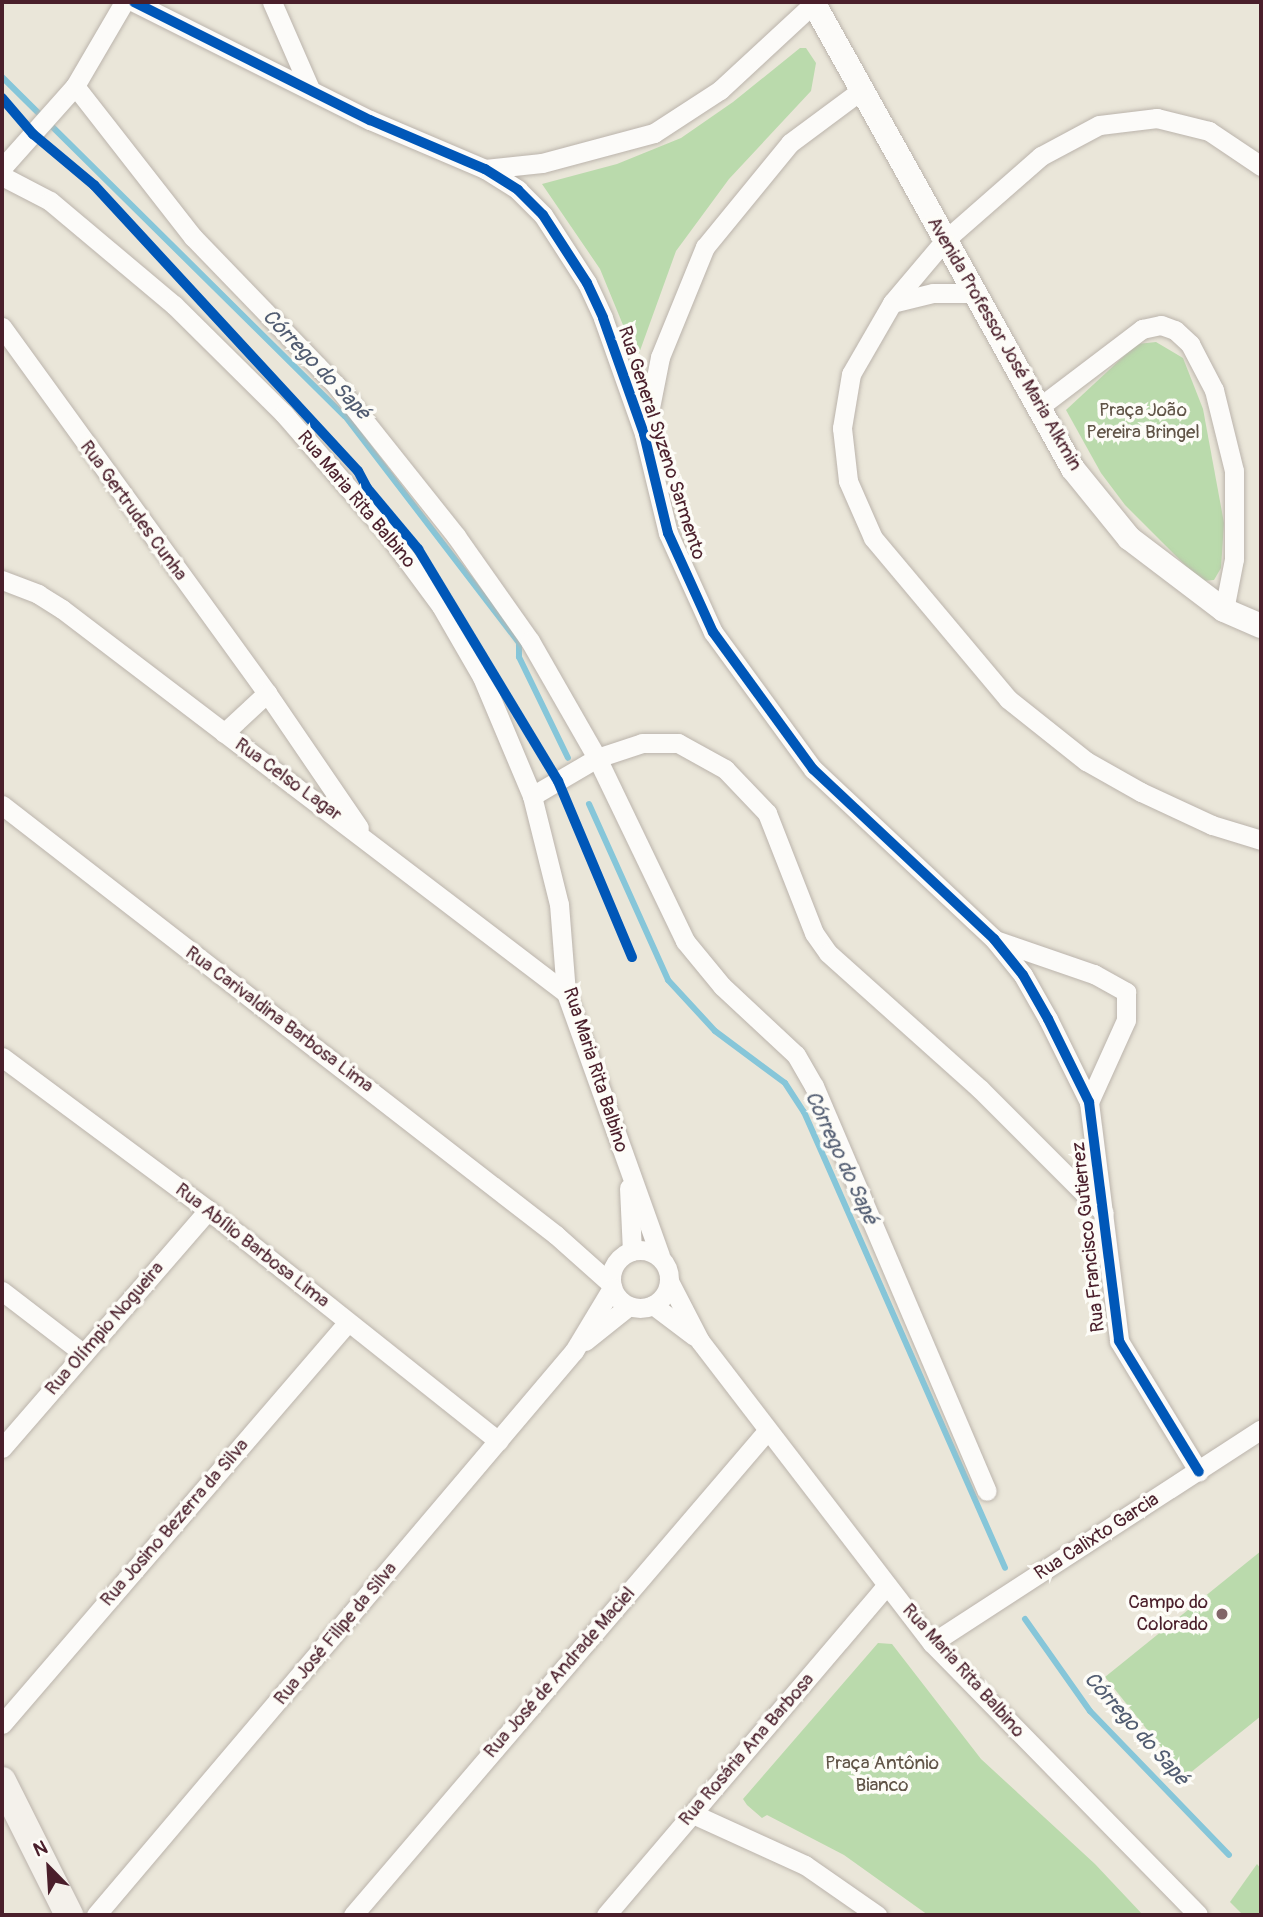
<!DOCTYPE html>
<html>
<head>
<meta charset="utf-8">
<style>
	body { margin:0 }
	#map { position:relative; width:1263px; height:1917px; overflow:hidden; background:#eae6d9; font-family:Pangolin,sans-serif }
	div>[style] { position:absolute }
	.green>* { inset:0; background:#badaac }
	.stream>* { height:6px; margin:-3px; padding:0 3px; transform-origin:3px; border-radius:3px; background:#86c6d9 }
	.roads { filter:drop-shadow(0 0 2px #bbb4ac) drop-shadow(0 0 2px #bbb4ac) }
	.minor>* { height:19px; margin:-9.5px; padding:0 9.5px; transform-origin:9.5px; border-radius:9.5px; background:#fcfbf9 }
	.minor>.ring { margin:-9.5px; padding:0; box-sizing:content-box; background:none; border:19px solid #fcfbf9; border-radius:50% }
	.tertiary>* { height:24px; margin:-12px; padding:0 12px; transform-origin:12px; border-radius:12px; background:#fcfbf9 }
	.secondary>* { height:28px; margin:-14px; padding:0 14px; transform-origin:14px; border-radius:14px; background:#f4f1eb }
	.cycleway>* { height:10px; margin:-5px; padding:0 5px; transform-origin:5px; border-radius:5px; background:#0057b8 }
	.dots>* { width:19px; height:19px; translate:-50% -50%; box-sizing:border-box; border:4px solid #fdfcf7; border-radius:50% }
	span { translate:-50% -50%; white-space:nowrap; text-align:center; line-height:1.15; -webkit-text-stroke:7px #fdfcf7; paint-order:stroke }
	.street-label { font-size:19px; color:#4a1f2b }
	.park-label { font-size:19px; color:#605447 }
	.poi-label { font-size:19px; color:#4a1f2b }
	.right { translate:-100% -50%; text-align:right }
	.water-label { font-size:21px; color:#515c71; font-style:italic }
	.frame { position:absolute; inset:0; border:4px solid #4a1f2b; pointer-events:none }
	.north { position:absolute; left:14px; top:1833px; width:70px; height:70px; -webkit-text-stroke:5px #fdfcf7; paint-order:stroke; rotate:336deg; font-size:19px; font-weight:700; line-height:28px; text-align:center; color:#4a1f2b }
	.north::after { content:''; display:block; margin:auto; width:24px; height:32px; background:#4a1f2b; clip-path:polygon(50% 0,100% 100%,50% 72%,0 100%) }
</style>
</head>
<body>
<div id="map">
	<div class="green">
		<i style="clip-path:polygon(800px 48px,806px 48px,816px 63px,811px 91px,729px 179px,676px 251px,637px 359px,600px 269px,542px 184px,617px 164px,681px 138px,733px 102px)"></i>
		<i style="clip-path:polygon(1156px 342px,1183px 358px,1203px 409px,1224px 523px,1221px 568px,1214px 580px,1201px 581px,1125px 505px,1101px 473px,1066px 410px,1137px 344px)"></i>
		<i style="clip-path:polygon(1261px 1551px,1261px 1716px,1185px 1777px,1105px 1677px)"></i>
		<i style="clip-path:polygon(878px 1643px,892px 1644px,981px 1759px,1095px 1864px,1143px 1915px,928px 1915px,844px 1855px,767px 1815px,762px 1818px,747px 1805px,743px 1799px)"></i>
		<i style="clip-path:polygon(1257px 1864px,1261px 1869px,1261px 1915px,1243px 1915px,1230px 1902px)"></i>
	</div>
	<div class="stream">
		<i style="left:2px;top:77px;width:482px;rotate:44.7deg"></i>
		<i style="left:345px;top:416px;width:286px;rotate:52.5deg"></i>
		<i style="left:519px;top:643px;width:14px;rotate:90deg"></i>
		<i style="left:519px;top:657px;width:112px;rotate:64.1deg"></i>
		<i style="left:589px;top:804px;width:193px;rotate:65.8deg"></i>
		<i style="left:668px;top:980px;width:69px;rotate:47.3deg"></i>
		<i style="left:715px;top:1031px;width:87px;rotate:36.6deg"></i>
		<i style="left:785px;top:1083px;width:35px;rotate:57deg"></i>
		<i style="left:804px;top:1112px;width:498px;rotate:66.2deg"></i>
		<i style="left:1025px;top:1619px;width:113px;rotate:54.8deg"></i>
		<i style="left:1090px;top:1711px;width:200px;rotate:46deg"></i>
	</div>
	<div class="roads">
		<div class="minor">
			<i style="left:134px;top:2px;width:264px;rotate:26.6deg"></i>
			<i style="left:370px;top:120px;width:125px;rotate:23.1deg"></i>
			<i style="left:485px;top:169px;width:39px;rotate:32deg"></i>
			<i style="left:518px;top:190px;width:35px;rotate:45deg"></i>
			<i style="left:543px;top:215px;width:81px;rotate:57.1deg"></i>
			<i style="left:587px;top:283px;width:38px;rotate:65deg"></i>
			<i style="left:603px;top:318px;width:123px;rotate:70.5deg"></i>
			<i style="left:644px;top:434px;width:102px;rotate:76.4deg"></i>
			<i style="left:668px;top:533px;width:109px;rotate:65.6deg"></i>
			<i style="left:713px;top:632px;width:170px;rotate:53.9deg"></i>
			<i style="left:813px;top:769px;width:248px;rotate:43.2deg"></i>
			<i style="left:994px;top:939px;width:46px;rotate:51.1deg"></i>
			<i style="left:1023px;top:975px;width:51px;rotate:60.4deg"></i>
			<i style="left:1048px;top:1019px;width:93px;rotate:63.7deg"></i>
			<i style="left:1089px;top:1102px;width:241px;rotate:82.8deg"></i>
			<i style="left:1119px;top:1341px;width:153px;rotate:58.6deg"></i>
			<i style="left:272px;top:2px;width:95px;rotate:66.4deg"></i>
			<i style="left:75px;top:86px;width:192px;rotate:52deg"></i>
			<i style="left:193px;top:237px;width:206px;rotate:46deg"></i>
			<i style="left:336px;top:385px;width:193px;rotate:51.5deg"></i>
			<i style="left:456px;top:536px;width:128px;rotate:54.8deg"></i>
			<i style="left:530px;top:641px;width:135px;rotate:60.2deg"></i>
			<i style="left:597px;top:758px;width:203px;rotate:64.3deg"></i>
			<i style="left:685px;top:941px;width:58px;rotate:50.6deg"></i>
			<i style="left:722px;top:986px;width:101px;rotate:43deg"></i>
			<i style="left:796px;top:1055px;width:36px;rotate:60deg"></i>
			<i style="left:814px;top:1086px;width:440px;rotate:66.9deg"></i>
			<i style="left:1261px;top:166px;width:63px;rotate:-146.1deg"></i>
			<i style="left:1209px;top:131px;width:54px;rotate:-166deg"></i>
			<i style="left:1157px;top:118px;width:58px;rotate:173.1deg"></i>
			<i style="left:1099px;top:125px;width:66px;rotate:151.9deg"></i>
			<i style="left:1041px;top:156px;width:128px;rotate:138.8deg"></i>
			<i style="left:945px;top:240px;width:82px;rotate:130.1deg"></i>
			<i style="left:892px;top:303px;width:82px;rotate:120deg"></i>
			<i style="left:851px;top:374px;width:55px;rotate:99.5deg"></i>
			<i style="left:842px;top:428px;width:53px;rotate:83.5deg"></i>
			<i style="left:848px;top:481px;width:62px;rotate:66.3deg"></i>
			<i style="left:873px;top:538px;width:210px;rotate:50deg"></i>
			<i style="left:1008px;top:699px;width:100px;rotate:38.5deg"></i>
			<i style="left:1086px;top:761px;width:63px;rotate:29.4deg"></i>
			<i style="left:1141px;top:792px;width:78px;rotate:24.9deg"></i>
			<i style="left:1212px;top:825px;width:51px;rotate:17deg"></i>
			<i style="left:2px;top:168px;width:110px;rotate:-48.3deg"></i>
			<i style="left:75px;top:86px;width:97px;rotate:-59.7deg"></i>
			<i style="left:485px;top:169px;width:57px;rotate:-6deg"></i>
			<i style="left:542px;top:163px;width:116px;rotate:-15deg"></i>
			<i style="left:654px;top:133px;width:79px;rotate:-33.1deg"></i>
			<i style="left:720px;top:90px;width:129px;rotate:-42.8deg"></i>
			<i style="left:2px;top:176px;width:54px;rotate:27.5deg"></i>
			<i style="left:50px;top:201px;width:162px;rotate:40deg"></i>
			<i style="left:174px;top:305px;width:155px;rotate:44.7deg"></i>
			<i style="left:284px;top:414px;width:154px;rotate:49deg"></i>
			<i style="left:385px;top:530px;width:94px;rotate:53.6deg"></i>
			<i style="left:441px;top:606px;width:82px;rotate:60deg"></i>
			<i style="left:482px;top:677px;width:129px;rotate:67.2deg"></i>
			<i style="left:532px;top:796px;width:111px;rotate:76deg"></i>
			<i style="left:559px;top:904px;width:89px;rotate:85.5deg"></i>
			<i style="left:566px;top:993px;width:279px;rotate:70.3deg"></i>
			<i style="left:892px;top:303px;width:42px;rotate:-13.7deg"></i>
			<i style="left:933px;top:293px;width:42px"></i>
			<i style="left:2px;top:327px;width:452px;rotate:54.1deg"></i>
			<i style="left:267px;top:693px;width:163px;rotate:55.7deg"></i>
			<i style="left:1038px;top:408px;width:131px;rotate:-37.2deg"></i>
			<i style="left:1142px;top:329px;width:19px;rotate:-12deg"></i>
			<i style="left:1161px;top:325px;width:15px;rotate:20deg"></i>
			<i style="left:1175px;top:330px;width:21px;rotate:43deg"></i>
			<i style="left:1190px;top:344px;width:52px;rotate:62.4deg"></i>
			<i style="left:1214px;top:390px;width:83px;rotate:76.1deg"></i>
			<i style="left:1234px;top:471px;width:88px;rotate:90deg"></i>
			<i style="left:1234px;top:559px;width:52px;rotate:101.1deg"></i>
			<i style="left:645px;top:433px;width:77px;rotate:-78.8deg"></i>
			<i style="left:660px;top:357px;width:119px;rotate:-67.8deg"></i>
			<i style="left:705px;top:247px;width:134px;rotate:-50.7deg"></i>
			<i style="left:790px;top:143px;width:87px;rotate:-36.6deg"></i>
			<i style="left:2px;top:580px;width:39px;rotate:21deg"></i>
			<i style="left:38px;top:594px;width:28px;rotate:32deg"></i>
			<i style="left:62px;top:609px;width:634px;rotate:37.3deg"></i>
			<i style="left:224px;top:733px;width:59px;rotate:-42.9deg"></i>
			<i style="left:532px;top:796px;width:75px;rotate:-30.3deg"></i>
			<i style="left:597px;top:758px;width:47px;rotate:-18.4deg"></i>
			<i style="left:642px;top:743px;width:36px"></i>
			<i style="left:678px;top:743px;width:54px;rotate:29deg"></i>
			<i style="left:725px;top:769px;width:61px;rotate:46.3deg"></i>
			<i style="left:767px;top:813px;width:129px;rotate:68.6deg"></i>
			<i style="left:814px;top:933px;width:24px;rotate:55deg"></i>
			<i style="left:828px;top:953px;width:204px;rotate:41.8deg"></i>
			<i style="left:980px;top:1089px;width:175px;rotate:45deg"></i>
			<i style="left:2px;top:805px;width:701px;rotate:37.82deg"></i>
			<i style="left:556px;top:1235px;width:74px;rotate:41.7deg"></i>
			<i style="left:995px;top:940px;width:105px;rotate:19deg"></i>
			<i style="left:1094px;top:974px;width:37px;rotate:29deg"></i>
			<i style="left:1126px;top:992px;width:28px;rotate:90deg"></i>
			<i style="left:1126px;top:1020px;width:90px;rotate:114.3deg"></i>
			<i style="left:2px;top:1057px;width:257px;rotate:36.6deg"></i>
			<i style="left:208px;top:1210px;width:371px;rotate:38.5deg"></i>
			<i style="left:629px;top:1188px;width:63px;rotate:87.3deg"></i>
			<i class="ring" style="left:611px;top:1250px;width:39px;height:39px"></i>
			<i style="left:670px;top:1283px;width:65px;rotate:62.7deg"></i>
			<i style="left:700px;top:1341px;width:381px;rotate:52.5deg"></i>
			<i style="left:932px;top:1643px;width:380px;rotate:45.6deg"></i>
			<i style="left:2px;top:1291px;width:103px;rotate:37.5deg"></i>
			<i style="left:653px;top:1305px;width:51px;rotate:37.1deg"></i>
			<i style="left:585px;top:1341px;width:56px;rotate:-38.5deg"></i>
			<i style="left:2px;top:1448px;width:315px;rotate:-49.1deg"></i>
			<i style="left:932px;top:1643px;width:392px;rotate:-33deg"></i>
			<i style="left:2px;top:1724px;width:530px;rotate:-49.28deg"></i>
			<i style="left:693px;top:1814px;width:123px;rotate:24.5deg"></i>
			<i style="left:805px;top:1865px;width:88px;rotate:34.8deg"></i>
			<i style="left:96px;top:1915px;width:739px;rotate:-49.72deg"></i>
			<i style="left:574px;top:1351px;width:74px;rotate:-58.9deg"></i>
			<i style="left:353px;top:1915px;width:637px;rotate:-49.46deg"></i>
			<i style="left:606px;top:1915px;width:433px;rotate:-49.6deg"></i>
		</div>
		<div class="tertiary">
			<i style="left:813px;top:2px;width:534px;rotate:60.89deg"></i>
			<i style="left:1073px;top:469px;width:89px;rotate:50.9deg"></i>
			<i style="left:1129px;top:538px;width:119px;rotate:37.2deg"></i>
			<i style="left:1224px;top:610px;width:40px;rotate:23.4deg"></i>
		</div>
		<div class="secondary">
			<i style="left:2px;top:1781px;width:150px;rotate:63.4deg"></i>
		</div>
	</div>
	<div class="cycleway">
		<i style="left:134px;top:2px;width:264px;rotate:26.6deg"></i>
		<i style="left:370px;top:120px;width:125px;rotate:23.1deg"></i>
		<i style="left:485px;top:169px;width:39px;rotate:32deg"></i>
		<i style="left:518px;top:190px;width:35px;rotate:45deg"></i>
		<i style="left:543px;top:215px;width:81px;rotate:57.1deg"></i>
		<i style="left:587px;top:283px;width:38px;rotate:65deg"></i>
		<i style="left:603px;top:318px;width:123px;rotate:70.5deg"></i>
		<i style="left:644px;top:434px;width:102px;rotate:76.4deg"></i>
		<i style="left:668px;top:533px;width:109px;rotate:65.6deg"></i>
		<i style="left:713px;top:632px;width:170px;rotate:53.9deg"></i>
		<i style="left:813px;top:769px;width:248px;rotate:43.2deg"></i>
		<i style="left:994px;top:939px;width:46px;rotate:51.1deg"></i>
		<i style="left:1023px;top:975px;width:51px;rotate:60.4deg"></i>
		<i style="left:1048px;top:1019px;width:93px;rotate:63.7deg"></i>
		<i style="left:1089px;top:1102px;width:241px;rotate:82.8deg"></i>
		<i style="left:1119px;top:1341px;width:153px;rotate:58.6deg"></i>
		<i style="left:2px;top:98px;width:48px;rotate:49.3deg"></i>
		<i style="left:33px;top:134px;width:80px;rotate:39.9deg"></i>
		<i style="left:94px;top:185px;width:389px;rotate:47.3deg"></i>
		<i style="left:358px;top:471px;width:19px;rotate:62deg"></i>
		<i style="left:367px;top:488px;width:80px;rotate:50.1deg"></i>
		<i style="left:418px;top:549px;width:271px;rotate:58.9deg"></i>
		<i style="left:558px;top:781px;width:191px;rotate:67.2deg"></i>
	</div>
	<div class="dots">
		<i style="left:1222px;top:1614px;background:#826568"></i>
	</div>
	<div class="street-label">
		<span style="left:1004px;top:344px;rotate:60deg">Avenida Professor José Maria Alkmin</span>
		<span style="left:661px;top:443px;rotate:72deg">Rua General Syzeno Sarmento</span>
		<span style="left:356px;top:500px;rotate:50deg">Rua Maria Rita Balbino</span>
		<span style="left:133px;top:511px;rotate:54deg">Rua Gertrudes Cunha</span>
		<span style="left:288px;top:780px;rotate:36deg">Rua Celso Lagar</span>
		<span style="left:279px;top:1020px;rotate:37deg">Rua Carivaldina Barbosa Lima</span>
		<span style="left:595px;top:1070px;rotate:72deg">Rua Maria Rita Balbino</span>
		<span style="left:1089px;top:1237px;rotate:-96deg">Rua Francisco Gutierrez</span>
		<span style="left:252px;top:1246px;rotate:38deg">Rua Abílio Barbosa Lima</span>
		<span style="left:105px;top:1329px;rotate:-49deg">Rua Olímpio Nogueira</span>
		<span style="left:175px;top:1523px;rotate:-49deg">Rua Josino Bezerra da Silva</span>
		<span style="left:1097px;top:1537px;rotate:-33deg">Rua Calixto Garcia</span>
		<span style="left:336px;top:1634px;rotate:-50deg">Rua José Filipe da Silva</span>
		<span style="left:963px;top:1671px;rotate:48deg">Rua Maria Rita Balbino</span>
		<span style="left:560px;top:1673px;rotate:-49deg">Rua José de Andrade Maciel</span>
		<span style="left:747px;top:1750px;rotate:-49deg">Rua Rosária Ana Barbosa</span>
	</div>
	<div class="park-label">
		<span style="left:1143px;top:422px">Praça João<br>Pereira Bringel</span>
		<span style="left:882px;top:1775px">Praça Antônio<br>Bianco</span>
	</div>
	<div class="poi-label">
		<span class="right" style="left:1208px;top:1614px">Campo do<br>Colorado</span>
	</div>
	<div class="water-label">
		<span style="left:316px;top:365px;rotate:46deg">Córrego do Sapé</span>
		<span style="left:841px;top:1158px;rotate:65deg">Córrego do Sapé</span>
		<span style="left:1136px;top:1729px;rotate:48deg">Córrego do Sapé</span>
	</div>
	<div class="frame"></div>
	<div class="north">N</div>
</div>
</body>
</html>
